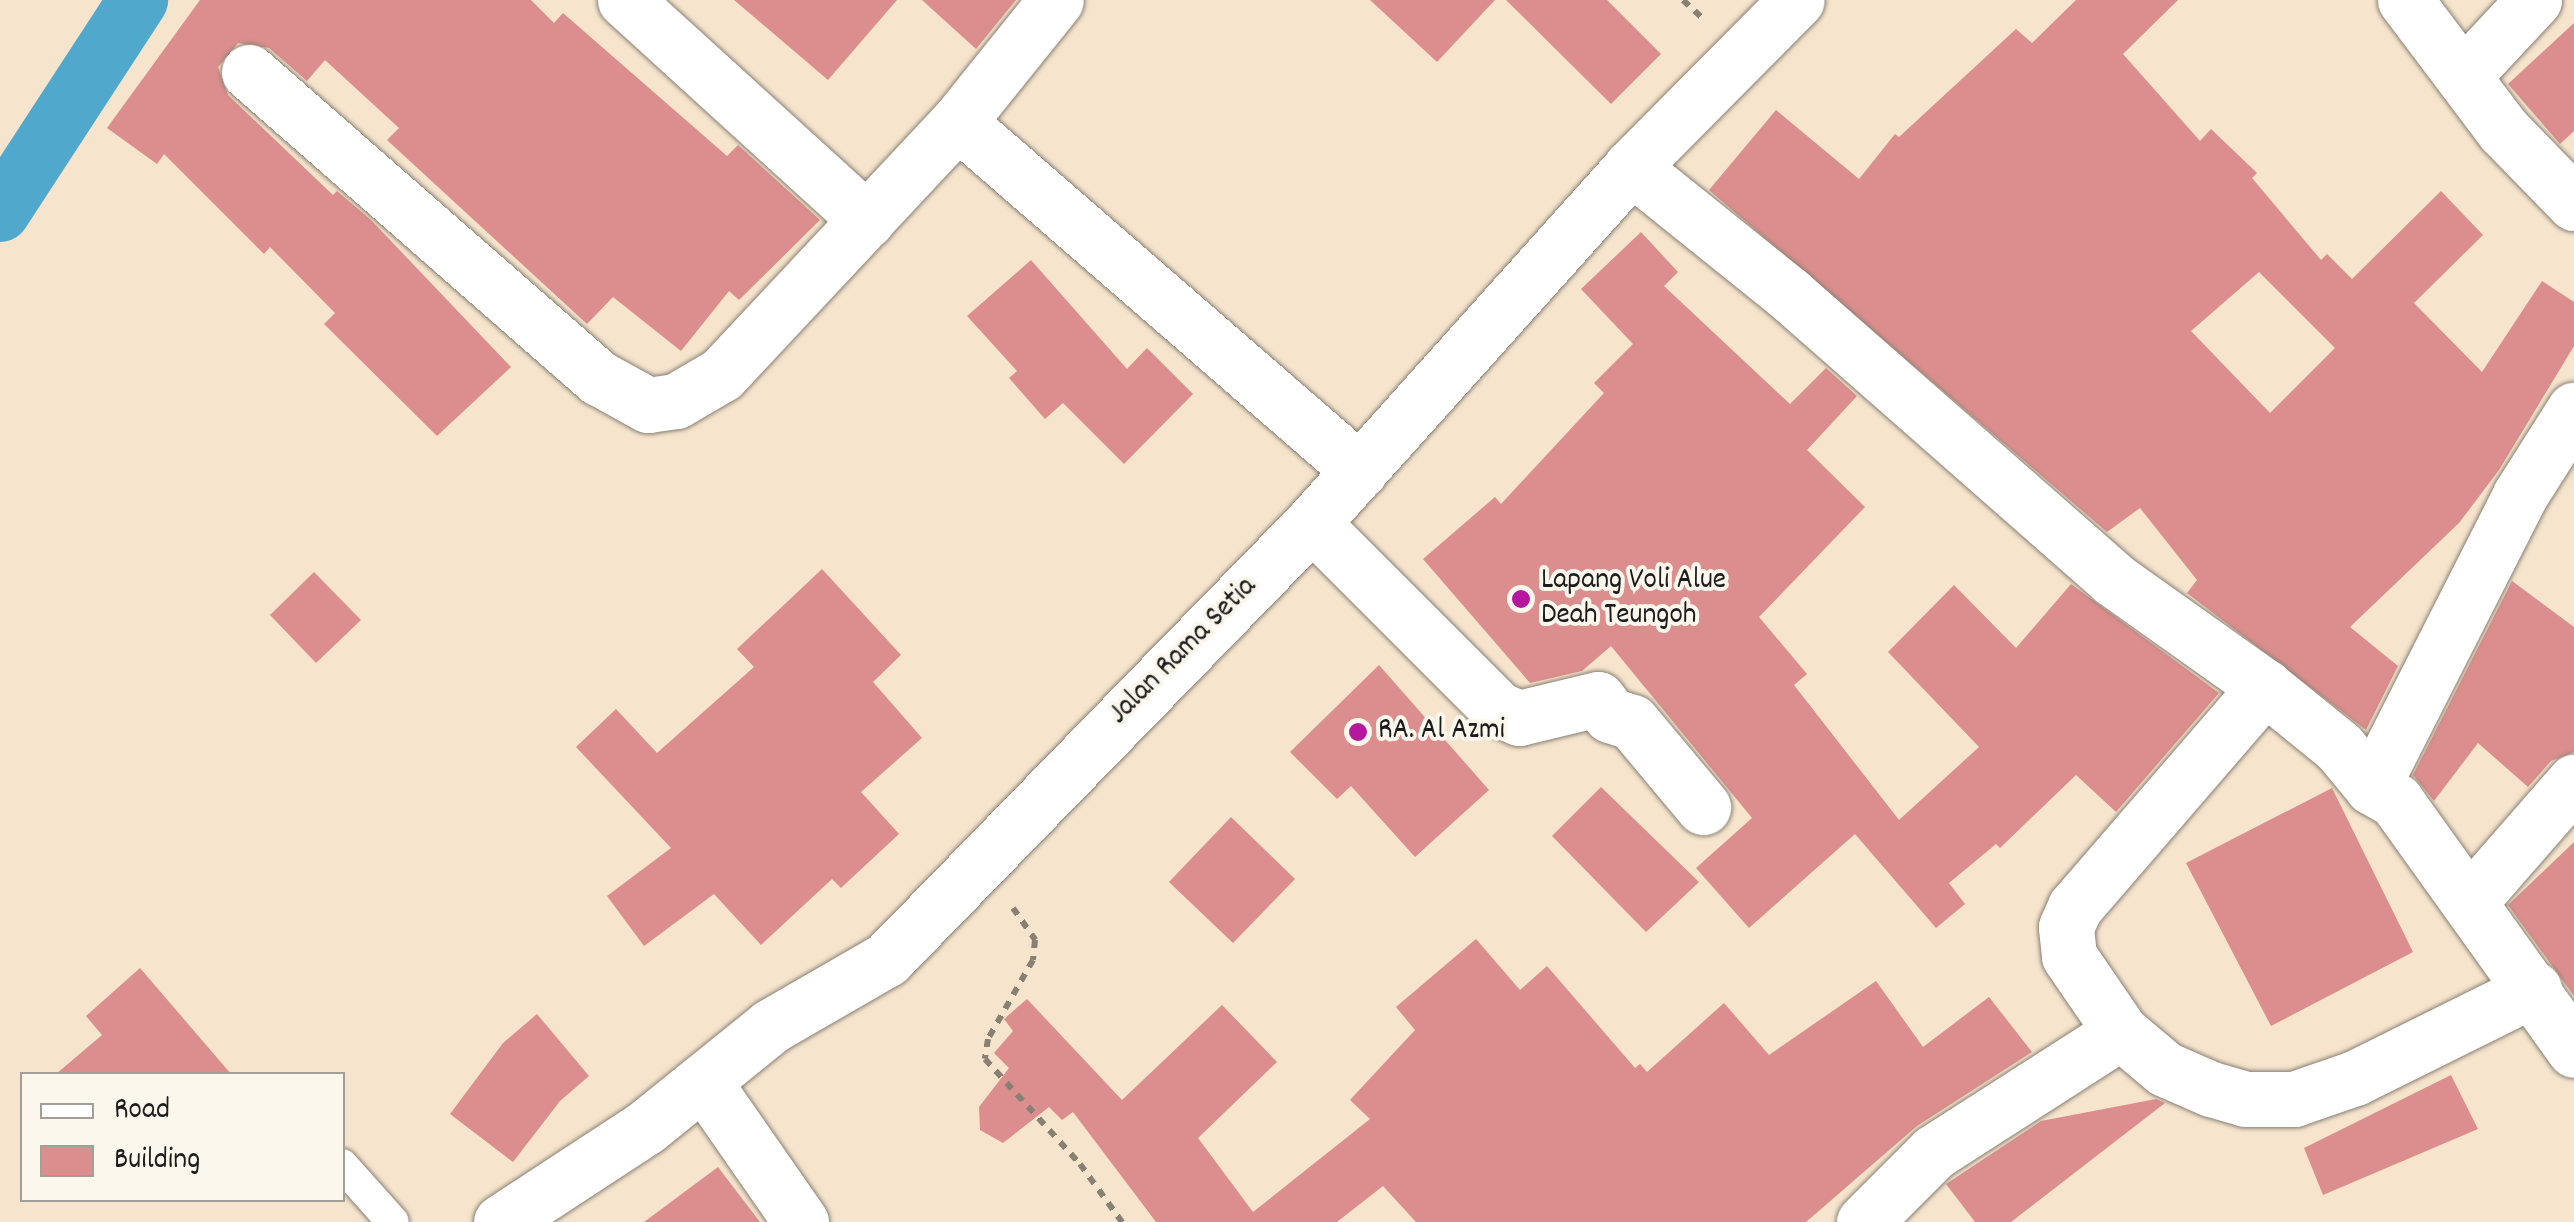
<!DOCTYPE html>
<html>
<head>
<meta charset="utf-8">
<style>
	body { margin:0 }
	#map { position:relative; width:2574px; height:1222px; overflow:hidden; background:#f6e4cd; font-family:Dekko,sans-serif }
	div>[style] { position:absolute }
	.canal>* { height:60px; margin:-30px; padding:0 30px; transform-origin:30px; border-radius:30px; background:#50a8cd }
	.building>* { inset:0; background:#db8e8d }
	.path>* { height:6px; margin-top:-3px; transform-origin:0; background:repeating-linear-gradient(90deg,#898074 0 8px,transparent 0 16px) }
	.roads { filter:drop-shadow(0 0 2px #898074) drop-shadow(0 0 2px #898074) }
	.service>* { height:32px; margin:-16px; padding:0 16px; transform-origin:16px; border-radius:16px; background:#fff }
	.minor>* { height:55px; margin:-27.5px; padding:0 27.5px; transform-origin:27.5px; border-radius:27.5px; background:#fff }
	.tertiary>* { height:55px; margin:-27.5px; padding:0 27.5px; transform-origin:27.5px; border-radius:27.5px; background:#fff }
	.dots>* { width:28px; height:28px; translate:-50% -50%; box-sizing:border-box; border:5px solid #fbf7ec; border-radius:50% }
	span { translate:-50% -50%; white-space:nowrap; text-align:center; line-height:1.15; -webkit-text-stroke:8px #fbf7ec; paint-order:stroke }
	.poi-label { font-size:30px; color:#1c1c1c }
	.left { translate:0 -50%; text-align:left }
	.street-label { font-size:30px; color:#1c1c1c }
	.legend { position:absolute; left:20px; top:1072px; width:325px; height:130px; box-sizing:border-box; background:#fbf7ec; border:2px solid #a29f99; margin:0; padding:12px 18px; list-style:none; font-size:30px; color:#1c1c1c }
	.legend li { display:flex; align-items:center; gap:20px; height:50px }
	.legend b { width:50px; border:2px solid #a29f99 }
</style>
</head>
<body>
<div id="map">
	<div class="canal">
		<i style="left:0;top:212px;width:253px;rotate:-56.9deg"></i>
	</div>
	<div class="building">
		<i style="clip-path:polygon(200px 0,531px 0,554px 23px,563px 13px,727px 156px,738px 145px,820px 220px,739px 300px,729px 291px,681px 351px,613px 297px,587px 324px,387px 140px,399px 128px,325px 60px,307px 81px,269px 48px,238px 43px,218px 67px,228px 95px,333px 195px,337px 191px,371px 220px,511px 367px,437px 436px,324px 324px,335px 313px,270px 247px,264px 254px,164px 154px,157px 164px,107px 128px)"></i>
		<i style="clip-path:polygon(734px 0,897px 0,828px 80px)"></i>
		<i style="clip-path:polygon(922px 0,1016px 0,976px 49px)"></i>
		<i style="clip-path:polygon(1370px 0,1495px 0,1437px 62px)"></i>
		<i style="clip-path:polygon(1506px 0,1607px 0,1661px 54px,1611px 104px)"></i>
		<i style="clip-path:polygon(evenodd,2076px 0,2178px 0,2123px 54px,2200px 141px,2211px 129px,2257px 173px,2252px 178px,2321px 260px,2327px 254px,2352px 279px,2441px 191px,2483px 235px,2414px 303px,2482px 372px,2542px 281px,2574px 302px,2574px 346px,2499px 470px,2459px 523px,2350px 627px,2398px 666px,2366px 730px,2187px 593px,2197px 580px,2140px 508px,2107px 532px,1709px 190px,1776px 110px,1859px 179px,1895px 134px,1899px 137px,2016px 29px,2032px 43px,2076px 0,2259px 272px,2335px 348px,2270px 413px,2191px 331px,2259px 272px)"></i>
		<i style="clip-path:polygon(2574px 23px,2574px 131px,2560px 144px,2508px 84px)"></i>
		<i style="clip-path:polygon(1641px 232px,1678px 272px,1664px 286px,1790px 404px,1826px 368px,1857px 396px,1807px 450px,1865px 507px,1759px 617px,1807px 674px,1794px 685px,1899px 820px,1979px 747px,1888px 652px,1954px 585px,2016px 648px,2071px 584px,2219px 693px,2116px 812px,2076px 775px,2000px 848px,1996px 844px,1949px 883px,1965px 904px,1936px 928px,1855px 834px,1749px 928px,1696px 868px,1752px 818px,1611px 646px,1582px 671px,1530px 683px,1423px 559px,1495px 497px,1501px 504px,1604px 393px,1594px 383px,1633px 344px,1581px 289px)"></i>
		<i style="clip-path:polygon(1031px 260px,1127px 369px,1147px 348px,1193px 394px,1124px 464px,1063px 403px,1045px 419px,1009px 378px,1017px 371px,967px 316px)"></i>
		<i style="clip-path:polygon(822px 569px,901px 655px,873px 682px,922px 738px,861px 792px,899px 834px,841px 888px,832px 879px,761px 945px,714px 894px,644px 946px,607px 896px,671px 848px,576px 747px,616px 709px,657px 753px,754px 667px,737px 649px)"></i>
		<i style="clip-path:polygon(314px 572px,361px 620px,316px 663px,270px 615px)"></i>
		<i style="clip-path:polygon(2512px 581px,2574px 627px,2574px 752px,2551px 761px,2528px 787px,2478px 743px,2434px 801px,2413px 775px)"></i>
		<i style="clip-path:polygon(1379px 665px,1489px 790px,1415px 857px,1351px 786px,1337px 799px,1290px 752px)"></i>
		<i style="clip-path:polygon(1601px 787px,1699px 882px,1646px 932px,1552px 836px)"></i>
		<i style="clip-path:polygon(2332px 788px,2413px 952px,2271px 1026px,2186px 863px)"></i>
		<i style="clip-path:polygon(1231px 817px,1295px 879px,1233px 943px,1169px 882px)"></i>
		<i style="clip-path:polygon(2574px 842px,2574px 996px,2508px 905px)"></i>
		<i style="clip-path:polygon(1476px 939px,1520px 990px,1547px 966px,1635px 1068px,1640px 1064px,1647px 1072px,1724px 1003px,1769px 1055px,1876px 981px,1923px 1047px,1989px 997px,2032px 1052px,1917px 1126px,1806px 1222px,1416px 1222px,1383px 1186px,1337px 1222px,1156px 1222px,1073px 1112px,1062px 1120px,1049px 1107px,1003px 1143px,980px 1130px,979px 1107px,1009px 1068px,994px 1053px,1013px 1031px,1004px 1019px,1027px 999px,1122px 1100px,1222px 1005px,1277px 1062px,1198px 1138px,1253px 1212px,1370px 1119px,1350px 1100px,1415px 1030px,1396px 1007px)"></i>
		<i style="clip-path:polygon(140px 968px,231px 1074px,56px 1074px,102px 1035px,86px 1016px)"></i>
		<i style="clip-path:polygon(537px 1014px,589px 1076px,560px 1101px,513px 1162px,450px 1114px,503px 1043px)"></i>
		<i style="clip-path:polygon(2451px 1075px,2478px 1129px,2323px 1195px,2304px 1148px)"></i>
		<i style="clip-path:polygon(2156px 1099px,2165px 1103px,2011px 1222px,1975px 1222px,1946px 1184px,2041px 1121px)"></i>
		<i style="clip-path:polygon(718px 1167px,760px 1222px,644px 1222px)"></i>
	</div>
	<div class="path">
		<i style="left:1683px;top:0;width:25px;rotate:43deg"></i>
		<i style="left:1013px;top:908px;width:39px;rotate:55deg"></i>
		<i style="left:1035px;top:940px;width:20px;rotate:96deg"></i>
		<i style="left:1033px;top:960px;width:91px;rotate:119.7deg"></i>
		<i style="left:988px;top:1039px;width:20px;rotate:99deg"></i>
		<i style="left:985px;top:1059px;width:142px;rotate:47.9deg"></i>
		<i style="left:1080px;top:1164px;width:72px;rotate:54.1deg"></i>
	</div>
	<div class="roads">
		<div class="service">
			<i style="left:342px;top:1165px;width:76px;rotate:48.2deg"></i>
		</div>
		<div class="minor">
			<i style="left:625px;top:0;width:327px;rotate:42.3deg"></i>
			<i style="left:2405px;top:0;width:163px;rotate:53deg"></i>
			<i style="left:2503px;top:130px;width:102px;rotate:45.8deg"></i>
			<i style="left:249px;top:72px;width:465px;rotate:41.2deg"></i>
			<i style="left:599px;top:378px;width:56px;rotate:28.9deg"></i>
			<i style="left:648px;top:405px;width:28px;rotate:-8deg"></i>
			<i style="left:676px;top:401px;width:53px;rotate:-30.4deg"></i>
			<i style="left:722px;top:374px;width:345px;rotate:-46.9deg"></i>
			<i style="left:958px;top:122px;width:156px;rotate:-51.2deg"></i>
			<i style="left:2463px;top:76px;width:104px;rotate:-46.9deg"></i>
			<i style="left:958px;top:122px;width:532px;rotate:40.96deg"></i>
			<i style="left:1631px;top:167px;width:203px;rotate:38.8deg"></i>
			<i style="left:1789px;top:294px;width:432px;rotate:41.3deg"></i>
			<i style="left:2113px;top:579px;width:186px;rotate:35.4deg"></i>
			<i style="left:2265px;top:687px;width:95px;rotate:39deg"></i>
			<i style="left:2339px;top:747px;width:52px;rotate:50.5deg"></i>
			<i style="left:2372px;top:787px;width:28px;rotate:30deg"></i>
			<i style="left:2396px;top:801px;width:306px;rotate:54.4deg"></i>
			<i style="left:1312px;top:523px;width:263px;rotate:45deg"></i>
			<i style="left:1498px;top:709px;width:23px;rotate:23deg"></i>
			<i style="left:1519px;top:718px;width:81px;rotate:-13.5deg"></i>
			<i style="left:1598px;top:699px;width:20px;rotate:53deg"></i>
			<i style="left:1610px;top:715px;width:23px;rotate:18deg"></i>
			<i style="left:1632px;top:722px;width:111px;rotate:50.1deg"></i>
			<i style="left:2372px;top:787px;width:327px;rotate:-63.1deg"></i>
			<i style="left:2520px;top:495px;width:101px;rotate:-57.6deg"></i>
			<i style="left:2471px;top:900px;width:157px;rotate:-48.9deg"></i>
			<i style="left:2121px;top:1032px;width:92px;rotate:-124.4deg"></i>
			<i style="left:2069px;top:956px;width:29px;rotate:-96deg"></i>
			<i style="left:2066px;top:927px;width:22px;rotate:-66deg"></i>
			<i style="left:2075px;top:907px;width:291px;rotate:-49.2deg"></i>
			<i style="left:703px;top:1081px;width:172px;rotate:55.2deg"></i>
			<i style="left:1864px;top:1222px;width:99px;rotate:-45deg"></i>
			<i style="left:1934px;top:1152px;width:222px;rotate:-32.7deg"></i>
			<i style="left:2121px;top:1032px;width:57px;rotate:40.1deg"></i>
			<i style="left:2165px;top:1069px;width:50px;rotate:23.5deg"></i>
			<i style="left:2211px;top:1089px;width:35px;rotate:16deg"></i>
			<i style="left:2245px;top:1099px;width:49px"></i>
			<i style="left:2294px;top:1099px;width:65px;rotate:-19deg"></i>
			<i style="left:2355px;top:1078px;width:200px;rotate:-26.4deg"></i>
		</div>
		<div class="tertiary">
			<i style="left:501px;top:1222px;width:173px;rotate:-33.2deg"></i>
			<i style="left:646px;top:1127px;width:161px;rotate:-38.9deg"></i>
			<i style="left:771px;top:1026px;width:134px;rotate:-30deg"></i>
			<i style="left:887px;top:959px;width:609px;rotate:-45.73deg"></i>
			<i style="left:1312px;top:523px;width:478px;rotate:-48.1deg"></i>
			<i style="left:1631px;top:167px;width:235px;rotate:-45.2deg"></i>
		</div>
	</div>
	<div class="dots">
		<i style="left:1521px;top:599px;background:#b5179e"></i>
		<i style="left:1358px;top:732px;background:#b5179e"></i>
	</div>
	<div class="poi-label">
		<span class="left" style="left:1541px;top:599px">Lapang Voli Alue<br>Deah Teungoh</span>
		<span class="left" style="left:1378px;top:732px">RA. Al Azmi</span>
	</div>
	<div class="street-label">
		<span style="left:1184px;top:652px;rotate:-45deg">Jalan Rama Setia</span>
	</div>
	<ul class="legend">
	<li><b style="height:12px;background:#fff"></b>Road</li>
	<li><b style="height:28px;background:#db8e8d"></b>Building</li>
	</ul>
</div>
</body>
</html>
